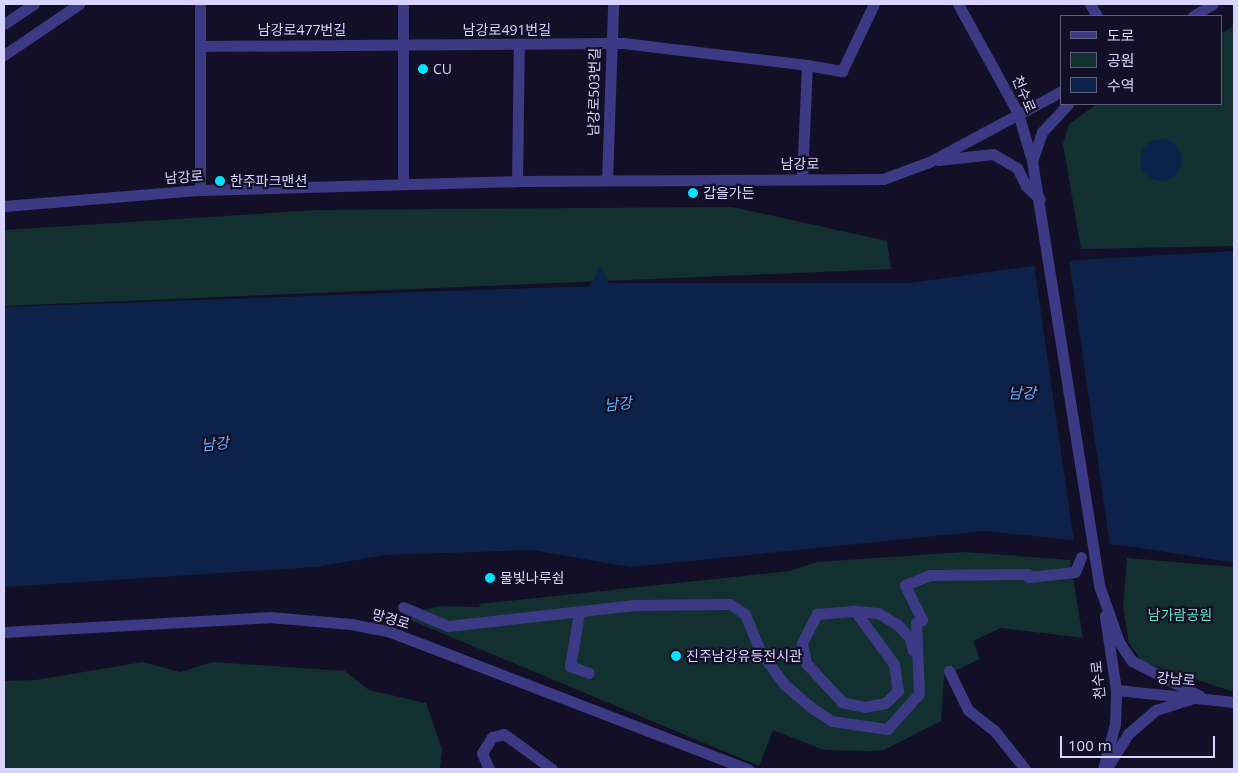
<!DOCTYPE html>
<html>
<head>
<meta charset="utf-8">
<style>
	body { margin:0 }
	#map { position:relative; width:1238px; height:773px; overflow:hidden; background:#130f26; font-family:"Open Sans","Noto Sans KR",sans-serif }
	div>[style] { position:absolute }
	.green>* { inset:0; background:#12302f }
	.water>* { inset:0; background:#0c2248 }
	.round { border-radius:50% }
	.pier>* { inset:0; background:#130f26 }
	.minor>* { height:11px; margin:-5.5px; padding:0 5.5px; transform-origin:5.5px; border-radius:5.5px; background:#3d3a85 }
	.dots>* { width:14px; height:14px; translate:-50% -50%; box-sizing:border-box; border:2px solid #130f26; border-radius:50% }
	span { translate:-50% -50%; white-space:nowrap; text-align:center; line-height:1.15; -webkit-text-stroke:4.5px #130f26; paint-order:stroke }
	.street-label { font-size:14px; color:#d9d4ff }
	.poi-label { font-size:14px; color:#d9d4ff }
	.left { translate:0 -50%; text-align:left }
	.park-label { font-size:14px; color:#5fe0c0 }
	.water-label { font-size:15px; color:#62b6ff; font-style:italic }
	.frame { position:absolute; inset:0; border:5px solid #d9d4ff; pointer-events:none }
	.legend { position:absolute; left:1060px; top:15px; width:162px; height:90px; box-sizing:border-box; background:#130f26; border:1px solid #625e7d; margin:0; padding:6px 9px; list-style:none; font-size:15px; color:#d9d4ff }
	.legend li { display:flex; align-items:center; gap:10px; height:25px }
	.legend b { width:25px; border:1px solid #625e7d }
	.scale { position:absolute; left:1060px; top:736px; width:155px; height:22px; box-sizing:border-box; border:2px solid #d9d4ff; border-top:0; padding-left:6px; font-size:15px; line-height:18px; white-space:nowrap; color:#d9d4ff; -webkit-text-stroke:4px #130f26; paint-order:stroke }
</style>
</head>
<body>
<div id="map">
	<div class="green">
		<i style="clip-path:polygon(1234px 26px,1234px 246px,1081px 249px,1063px 144px,1069px 124px,1097px 104px,1222px 104px,1222px 33px)"></i>
		<i style="clip-path:polygon(732px 207px,887px 241px,891px 269px,4px 306px,4px 230px,317px 210px)"></i>
		<i style="clip-path:polygon(964px 552px,1070px 560px,1083px 638px,1001px 628px,973px 641px,980px 659px,944px 676px,941px 721px,884px 750px,869px 751px,824px 750px,773px 730px,759px 766px,401px 616px,439px 606px,480px 607px,479px 604px,790px 571px,817px 562px)"></i>
		<i style="clip-path:polygon(1127px 558px,1234px 567px,1234px 692px,1142px 662px,1129px 643px,1123px 607px)"></i>
		<i style="clip-path:polygon(143px 662px,180px 672px,213px 662px,345px 671px,369px 690px,426px 703px,442px 749px,440px 769px,4px 769px,4px 681px,36px 680px)"></i>
	</div>
	<div class="water">
		<i class="round" style="left:1140px;top:139px;width:42px;height:42px"></i>
		<i style="clip-path:polygon(1234px 251px,1234px 563px,1135px 547px,985px 531px,630px 567px,532px 550px,385px 555px,316px 567px,4px 587px,4px 307px,590px 286px,600px 267px,609px 283px,909px 283px,1077px 260px)"></i>
	</div>
	<div class="pier">
		<i style="clip-path:polygon(1069px 260px,1110px 546px,1074px 542px,1034px 264px)"></i>
	</div>
	<div class="minor">
		<i style="left:200px;top:4px;width:186px;rotate:90deg"></i>
		<i style="left:403px;top:4px;width:180px;rotate:90deg"></i>
		<i style="left:958px;top:4px;width:124px;rotate:61.2deg"></i>
		<i style="left:1018px;top:113px;width:50px;rotate:73.7deg"></i>
		<i style="left:1032px;top:161px;width:432px;rotate:81deg"></i>
		<i style="left:1100px;top:588px;width:57px;rotate:70.6deg"></i>
		<i style="left:1119px;top:642px;width:23px;rotate:56deg"></i>
		<i style="left:1132px;top:661px;width:76px;rotate:27.2deg"></i>
		<i style="left:1090px;top:4px;width:14px;rotate:60deg"></i>
		<i style="left:1193px;top:16px;width:23px;rotate:-31deg"></i>
		<i style="left:4px;top:24px;width:36px;rotate:-34deg"></i>
		<i style="left:200px;top:46px;width:423px;rotate:-0.4deg"></i>
		<i style="left:623px;top:43px;width:185px;rotate:6.8deg"></i>
		<i style="left:4px;top:55px;width:91px;rotate:-34.2deg"></i>
		<i style="left:938px;top:160px;width:55px;rotate:-6.2deg"></i>
		<i style="left:993px;top:154px;width:28px;rotate:30deg"></i>
		<i style="left:1017px;top:168px;width:20px;rotate:63deg"></i>
		<i style="left:1026px;top:186px;width:19px;rotate:43deg"></i>
		<i style="left:1032px;top:161px;width:31px;rotate:-71deg"></i>
		<i style="left:1042px;top:132px;width:38px;rotate:-47deg"></i>
		<i style="left:802px;top:179px;width:114px;rotate:-87.5deg"></i>
		<i style="left:807px;top:65px;width:36px;rotate:10deg"></i>
		<i style="left:842px;top:71px;width:74px;rotate:-64.5deg"></i>
		<i style="left:607px;top:180px;width:176px;rotate:-88deg"></i>
		<i style="left:517px;top:181px;width:135px;rotate:-89.2deg"></i>
		<i style="left:4px;top:206px;width:197px;rotate:-4.7deg"></i>
		<i style="left:200px;top:190px;width:317px;rotate:-1.6deg"></i>
		<i style="left:517px;top:181px;width:366px;rotate:-0.3deg"></i>
		<i style="left:883px;top:179px;width:49px;rotate:-20.3deg"></i>
		<i style="left:929px;top:162px;width:151px;rotate:-28.1deg"></i>
		<i style="left:1028px;top:577px;width:47px;rotate:-6.1deg"></i>
		<i style="left:1075px;top:572px;width:16px;rotate:-68deg"></i>
		<i style="left:403px;top:607px;width:49px;rotate:22.9deg"></i>
		<i style="left:448px;top:626px;width:188px;rotate:-6.4deg"></i>
		<i style="left:635px;top:605px;width:95px;rotate:-0.6deg"></i>
		<i style="left:730px;top:604px;width:18px;rotate:34deg"></i>
		<i style="left:745px;top:614px;width:40px;rotate:68deg"></i>
		<i style="left:760px;top:651px;width:39px;rotate:54deg"></i>
		<i style="left:783px;top:683px;width:38px;rotate:41deg"></i>
		<i style="left:812px;top:708px;width:24px;rotate:33deg"></i>
		<i style="left:832px;top:721px;width:56px;rotate:8.3deg"></i>
		<i style="left:887px;top:729px;width:47px;rotate:-47.6deg"></i>
		<i style="left:919px;top:694px;width:71px;rotate:-92.4deg"></i>
		<i style="left:916px;top:623px;width:7px;rotate:-27deg"></i>
		<i style="left:922px;top:620px;width:39px;rotate:-116deg"></i>
		<i style="left:905px;top:585px;width:27px;rotate:-22deg"></i>
		<i style="left:930px;top:575px;width:98px;rotate:-0.6deg"></i>
		<i style="left:855px;top:611px;width:66px;rotate:53.7deg"></i>
		<i style="left:894px;top:664px;width:27px;rotate:82deg"></i>
		<i style="left:898px;top:691px;width:18px;rotate:137deg"></i>
		<i style="left:885px;top:703px;width:20px;rotate:169deg"></i>
		<i style="left:865px;top:707px;width:24px;rotate:-168deg"></i>
		<i style="left:842px;top:702px;width:53px;rotate:-132.7deg"></i>
		<i style="left:806px;top:663px;width:20px;rotate:-101deg"></i>
		<i style="left:802px;top:643px;width:33px;rotate:-63deg"></i>
		<i style="left:817px;top:614px;width:38px;rotate:-5deg"></i>
		<i style="left:855px;top:611px;width:23px;rotate:5deg"></i>
		<i style="left:878px;top:613px;width:23px;rotate:31deg"></i>
		<i style="left:898px;top:625px;width:18px;rotate:47deg"></i>
		<i style="left:910px;top:638px;width:13px;rotate:77deg"></i>
		<i style="left:579px;top:613px;width:54px;rotate:99.6deg"></i>
		<i style="left:570px;top:666px;width:20px;rotate:20deg"></i>
		<i style="left:4px;top:632px;width:265px;rotate:-3.2deg"></i>
		<i style="left:269px;top:617px;width:82px;rotate:4.9deg"></i>
		<i style="left:351px;top:624px;width:38px;rotate:11deg"></i>
		<i style="left:388px;top:631px;width:386px;rotate:21deg"></i>
		<i style="left:949px;top:671px;width:43px;rotate:64deg"></i>
		<i style="left:968px;top:710px;width:33px;rotate:38deg"></i>
		<i style="left:994px;top:730px;width:50px;rotate:51.5deg"></i>
		<i style="left:1116px;top:690px;width:119px;rotate:5.8deg"></i>
		<i style="left:1108px;top:766px;width:38px;rotate:-58deg"></i>
		<i style="left:1128px;top:734px;width:37px;rotate:-41deg"></i>
		<i style="left:1156px;top:710px;width:46px;rotate:-17.7deg"></i>
		<i style="left:489px;top:769px;width:17px;rotate:-114deg"></i>
		<i style="left:482px;top:753px;width:19px;rotate:-58deg"></i>
		<i style="left:492px;top:737px;width:12px;rotate:-14deg"></i>
		<i style="left:504px;top:734px;width:59px;rotate:36.1deg"></i>
		<i style="left:1103px;top:769px;width:47px;rotate:-75.1deg"></i>
		<i style="left:1115px;top:724px;width:34px;rotate:-88deg"></i>
		<i style="left:1116px;top:690px;width:75px;rotate:-98.5deg"></i>
	</div>
	<div class="dots">
		<i style="left:423px;top:69px;background:#00e5ff"></i>
		<i style="left:220px;top:181px;background:#00e5ff"></i>
		<i style="left:693px;top:193px;background:#00e5ff"></i>
		<i style="left:490px;top:578px;background:#00e5ff"></i>
		<i style="left:676px;top:656px;background:#00e5ff"></i>
	</div>
	<div class="street-label">
		<span style="left:302px;top:30px">남강로477번길</span>
		<span style="left:507px;top:30px">남강로491번길</span>
		<span style="left:594px;top:92px;rotate:-89deg">남강로503번길</span>
		<span style="left:1024px;top:94px;rotate:67deg">천수로</span>
		<span style="left:800px;top:164px">남강로</span>
		<span style="left:184px;top:177px;rotate:-4deg">남강로</span>
		<span style="left:391px;top:619px;rotate:16deg">망경로</span>
		<span style="left:1176px;top:679px;rotate:5deg">강남로</span>
		<span style="left:1098px;top:680px;rotate:-96deg">천수로</span>
	</div>
	<div class="poi-label">
		<span class="left" style="left:433px;top:69px">CU</span>
		<span class="left" style="left:230px;top:181px">한주파크맨션</span>
		<span class="left" style="left:703px;top:193px">갑을가든</span>
		<span class="left" style="left:500px;top:578px">물빛나루쉼</span>
		<span class="left" style="left:686px;top:656px">진주남강유등전시관</span>
	</div>
	<div class="park-label">
		<span style="left:1180px;top:615px">남가람공원</span>
	</div>
	<div class="water-label">
		<span style="left:1022px;top:393px;rotate:1deg">남강</span>
		<span style="left:618px;top:404px;rotate:-6deg">남강</span>
		<span style="left:215px;top:444px;rotate:-6deg">남강</span>
	</div>
	<div class="frame"></div>
	<ul class="legend">
	<li><b style="height:6px;background:#3d3a85"></b>도로</li>
	<li><b style="height:14px;background:#12302f"></b>공원</li>
	<li><b style="height:14px;background:#0c2248"></b>수역</li>
	</ul>
	<div class="scale">100 m</div>
</div>
</body>
</html>
